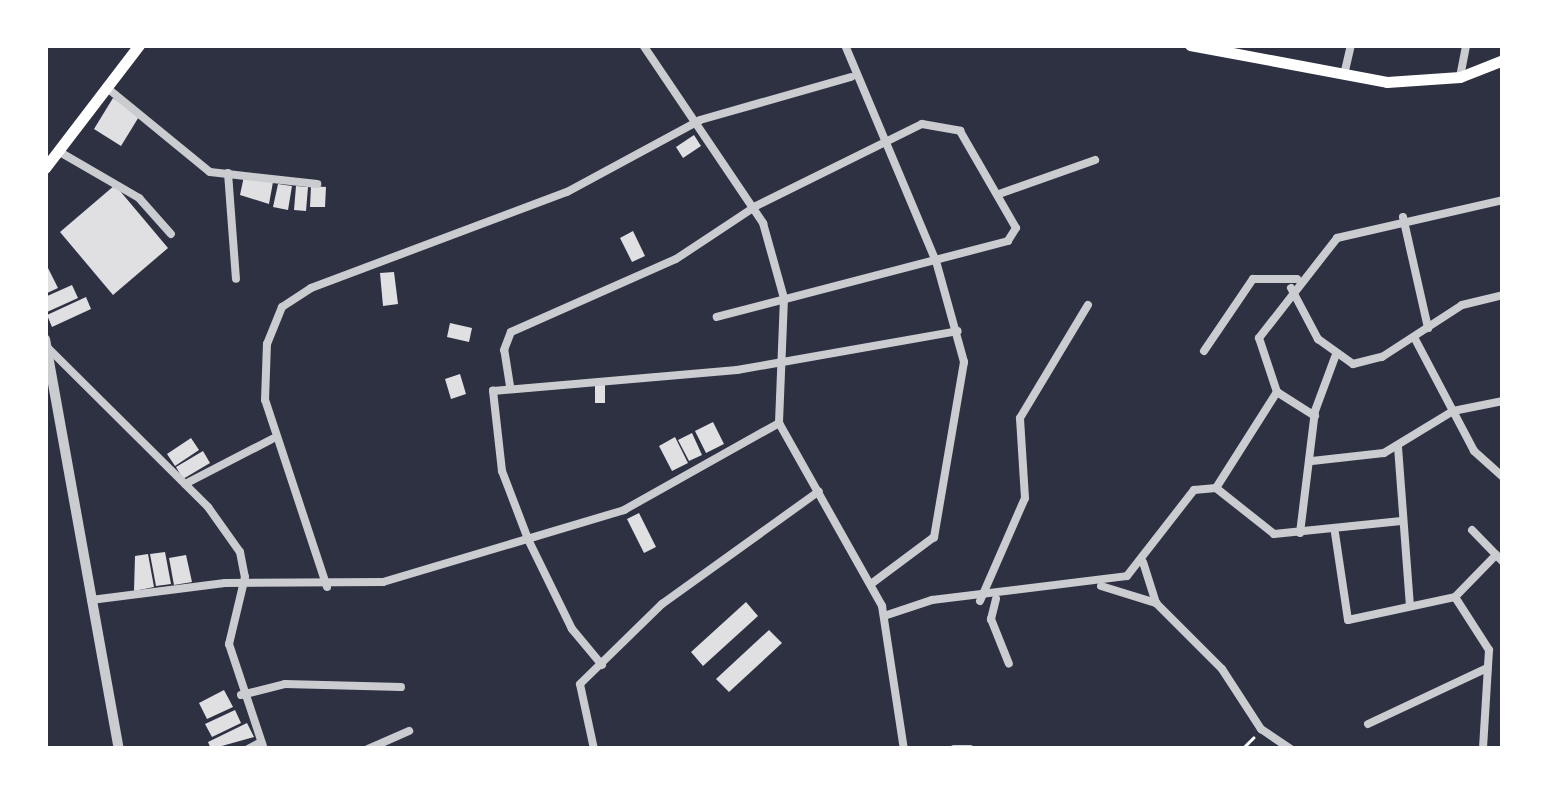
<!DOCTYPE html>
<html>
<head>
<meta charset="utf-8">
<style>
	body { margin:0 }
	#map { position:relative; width:1548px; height:794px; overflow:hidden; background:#2d3142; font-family:Rubik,sans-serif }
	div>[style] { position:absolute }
	.building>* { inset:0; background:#e0e0e3 }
	.path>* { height:2.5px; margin:-1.25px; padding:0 1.25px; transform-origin:1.25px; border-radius:1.25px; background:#fff }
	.minor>* { height:8px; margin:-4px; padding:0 4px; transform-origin:4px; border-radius:4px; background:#caccd0 }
	.tertiary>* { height:10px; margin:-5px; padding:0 5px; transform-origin:5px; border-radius:5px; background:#caccd0 }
	.secondary>* { height:11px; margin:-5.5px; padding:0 5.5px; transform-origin:5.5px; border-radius:5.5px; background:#fff }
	span { translate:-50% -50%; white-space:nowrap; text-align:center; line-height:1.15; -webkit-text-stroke:8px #fff; paint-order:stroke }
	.frame { position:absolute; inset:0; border:48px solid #fff; pointer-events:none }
</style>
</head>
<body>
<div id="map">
	<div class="building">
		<i style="clip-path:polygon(113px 98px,140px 115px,121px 146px,94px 129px)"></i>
		<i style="clip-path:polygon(694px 135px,701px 146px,683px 158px,676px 147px)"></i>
		<i style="clip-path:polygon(244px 176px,273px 182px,269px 204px,240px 195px)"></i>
		<i style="clip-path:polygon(278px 184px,292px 186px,288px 210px,273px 207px)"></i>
		<i style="clip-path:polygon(115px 185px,168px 248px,113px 295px,60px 232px)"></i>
		<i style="clip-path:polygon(296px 186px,308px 187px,306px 211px,294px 210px)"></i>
		<i style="clip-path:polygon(311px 186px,326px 187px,325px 207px,310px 207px)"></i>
		<i style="clip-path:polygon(633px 231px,645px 256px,632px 262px,620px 238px)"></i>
		<i style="clip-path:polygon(45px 262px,58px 288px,45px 294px)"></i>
		<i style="clip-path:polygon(394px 272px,398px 304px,383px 306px,380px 273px)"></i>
		<i style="clip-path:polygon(72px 285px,78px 298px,47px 312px,45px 297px)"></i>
		<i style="clip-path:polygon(86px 297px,91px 309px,52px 327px,47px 315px)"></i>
		<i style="clip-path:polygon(450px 323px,472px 328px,469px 342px,447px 337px)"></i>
		<i style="clip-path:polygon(460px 374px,466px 394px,451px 399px,445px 379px)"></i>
		<i style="clip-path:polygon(605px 382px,605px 403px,595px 403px,595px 383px)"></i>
		<i style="clip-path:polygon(713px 422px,724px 444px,706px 453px,695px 431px)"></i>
		<i style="clip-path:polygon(692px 433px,702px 455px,689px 461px,678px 440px)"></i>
		<i style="clip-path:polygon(675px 437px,688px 463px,672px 471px,659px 446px)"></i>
		<i style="clip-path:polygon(191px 438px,199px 450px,175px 466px,167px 454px)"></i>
		<i style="clip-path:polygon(203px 451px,210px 463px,183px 479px,176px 467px)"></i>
		<i style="clip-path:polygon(639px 513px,656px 547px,644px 553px,627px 519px)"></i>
		<i style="clip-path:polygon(165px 552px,171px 584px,156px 586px,150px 554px)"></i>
		<i style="clip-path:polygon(148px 554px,154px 587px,134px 591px,135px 556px)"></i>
		<i style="clip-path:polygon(186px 555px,192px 582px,174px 585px,169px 558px)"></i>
		<i style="clip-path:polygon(746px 602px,758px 616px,703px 666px,691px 652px)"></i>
		<i style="clip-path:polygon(769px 630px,782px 643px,729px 692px,716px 679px)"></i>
		<i style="clip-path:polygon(224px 690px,233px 707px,207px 719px,199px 703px)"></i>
		<i style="clip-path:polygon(235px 710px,241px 723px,212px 737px,205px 724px)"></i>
		<i style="clip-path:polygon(247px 723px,254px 737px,211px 749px,208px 742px)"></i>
	</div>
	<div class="path">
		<i style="left:1242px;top:749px;width:16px;rotate:-45deg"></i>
	</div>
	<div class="minor">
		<i style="left:643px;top:45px;width:215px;rotate:56deg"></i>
		<i style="left:763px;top:223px;width:78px;rotate:74.4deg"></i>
		<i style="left:784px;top:298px;width:125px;rotate:92.3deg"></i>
		<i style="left:779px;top:423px;width:210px;rotate:60.6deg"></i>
		<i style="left:882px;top:606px;width:145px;rotate:81.3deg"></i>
		<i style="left:845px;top:45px;width:234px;rotate:67.2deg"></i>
		<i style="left:936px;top:261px;width:105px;rotate:74.5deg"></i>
		<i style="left:964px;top:362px;width:178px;rotate:99.7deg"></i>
		<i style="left:934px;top:537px;width:79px;rotate:143.3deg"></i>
		<i style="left:1344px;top:75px;width:31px;rotate:-77deg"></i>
		<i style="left:1460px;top:77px;width:33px;rotate:-79deg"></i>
		<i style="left:106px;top:87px;width:134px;rotate:39.3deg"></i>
		<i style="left:210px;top:172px;width:108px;rotate:6.4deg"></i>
		<i style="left:58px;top:151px;width:94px;rotate:30.1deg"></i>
		<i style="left:139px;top:198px;width:48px;rotate:48.4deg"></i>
		<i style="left:228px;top:173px;width:106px;rotate:85.7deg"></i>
		<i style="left:999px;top:194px;width:102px;rotate:-19.5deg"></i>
		<i style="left:1403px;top:217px;width:114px;rotate:77.3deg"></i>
		<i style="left:1291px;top:288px;width:58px;rotate:62.1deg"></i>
		<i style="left:1318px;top:339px;width:43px;rotate:35.5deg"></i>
		<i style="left:1353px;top:364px;width:30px;rotate:-14deg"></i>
		<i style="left:1382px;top:357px;width:95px;rotate:-33deg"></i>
		<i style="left:1462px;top:305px;width:42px;rotate:-13.7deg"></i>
		<i style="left:1414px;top:337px;width:129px;rotate:62.2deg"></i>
		<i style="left:1474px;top:451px;width:39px;rotate:42deg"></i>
		<i style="left:48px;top:348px;width:226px;rotate:44.8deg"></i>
		<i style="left:208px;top:507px;width:55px;rotate:54.6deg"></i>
		<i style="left:240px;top:552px;width:25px;rotate:79deg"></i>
		<i style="left:245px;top:577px;width:69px;rotate:103.4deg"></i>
		<i style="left:229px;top:644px;width:111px;rotate:71.6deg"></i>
		<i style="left:1204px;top:351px;width:87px;rotate:-55.8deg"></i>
		<i style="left:1253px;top:279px;width:44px"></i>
		<i style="left:510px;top:386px;width:36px;rotate:-99deg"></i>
		<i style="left:504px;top:350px;width:19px;rotate:-69deg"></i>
		<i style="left:511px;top:332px;width:180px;rotate:-23.9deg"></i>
		<i style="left:676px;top:259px;width:96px;rotate:-33.5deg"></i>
		<i style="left:756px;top:206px;width:185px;rotate:-26.3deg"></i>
		<i style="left:922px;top:124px;width:39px;rotate:10deg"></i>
		<i style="left:960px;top:131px;width:112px;rotate:60deg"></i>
		<i style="left:1016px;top:228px;width:15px;rotate:122deg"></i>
		<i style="left:1008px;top:241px;width:301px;rotate:165.4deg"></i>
		<i style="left:1277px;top:392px;width:57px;rotate:-108.4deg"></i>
		<i style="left:1259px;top:338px;width:127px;rotate:-52deg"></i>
		<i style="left:1337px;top:238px;width:170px;rotate:-12.9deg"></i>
		<i style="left:1277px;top:392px;width:45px;rotate:32.3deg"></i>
		<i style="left:1398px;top:447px;width:159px;rotate:85.7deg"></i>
		<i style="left:1312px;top:461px;width:72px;rotate:-6.3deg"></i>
		<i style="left:1384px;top:453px;width:81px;rotate:-31.3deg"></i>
		<i style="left:1453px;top:411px;width:51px;rotate:-11.3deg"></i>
		<i style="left:185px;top:484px;width:98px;rotate:-27.3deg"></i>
		<i style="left:1216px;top:488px;width:74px;rotate:38.4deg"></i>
		<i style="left:1274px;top:534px;width:128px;rotate:-5.8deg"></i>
		<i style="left:1472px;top:530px;width:45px;rotate:45.9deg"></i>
		<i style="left:1300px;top:533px;width:123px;rotate:-83deg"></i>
		<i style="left:1315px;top:411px;width:58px;rotate:-69.7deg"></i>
		<i style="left:1335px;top:533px;width:88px;rotate:81.5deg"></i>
		<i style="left:1348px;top:620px;width:109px;rotate:-12.1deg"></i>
		<i style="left:1455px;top:597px;width:59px;rotate:-45.7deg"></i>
		<i style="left:1143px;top:562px;width:43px;rotate:72.4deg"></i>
		<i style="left:1156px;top:603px;width:93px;rotate:45deg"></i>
		<i style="left:1222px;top:669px;width:72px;rotate:57deg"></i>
		<i style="left:1261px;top:729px;width:36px;rotate:34deg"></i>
		<i style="left:1101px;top:586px;width:58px;rotate:17.2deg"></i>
		<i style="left:327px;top:587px;width:197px;rotate:-108.3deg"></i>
		<i style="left:265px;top:400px;width:56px;rotate:-88deg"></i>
		<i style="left:267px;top:344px;width:40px;rotate:-68deg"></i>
		<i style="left:282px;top:307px;width:35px;rotate:-33deg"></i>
		<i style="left:311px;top:288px;width:273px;rotate:-20.6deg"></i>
		<i style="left:567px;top:192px;width:151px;rotate:-28.4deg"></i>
		<i style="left:700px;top:120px;width:157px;rotate:-15.9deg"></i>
		<i style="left:1455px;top:597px;width:63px;rotate:57.3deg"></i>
		<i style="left:1489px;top:650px;width:99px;rotate:93.5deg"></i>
		<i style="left:996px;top:599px;width:21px;rotate:104deg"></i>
		<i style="left:991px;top:619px;width:48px;rotate:68.2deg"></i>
		<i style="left:91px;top:600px;width:135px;rotate:-7.2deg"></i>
		<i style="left:225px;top:583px;width:158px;rotate:-0.4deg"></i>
		<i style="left:383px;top:582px;width:252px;rotate:-16.6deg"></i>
		<i style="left:624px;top:510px;width:178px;rotate:-29.3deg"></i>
		<i style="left:980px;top:601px;width:112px;rotate:-66.4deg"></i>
		<i style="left:1025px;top:498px;width:80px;rotate:-93.6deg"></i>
		<i style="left:1020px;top:418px;width:132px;rotate:-59deg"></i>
		<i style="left:884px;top:616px;width:51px;rotate:-18.4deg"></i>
		<i style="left:932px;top:600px;width:196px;rotate:-7deg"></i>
		<i style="left:1127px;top:576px;width:109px;rotate:-52.1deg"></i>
		<i style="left:1194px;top:490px;width:22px;rotate:-5deg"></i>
		<i style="left:1216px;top:488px;width:114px;rotate:-57.6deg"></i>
		<i style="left:602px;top:665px;width:47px;rotate:-129.8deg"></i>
		<i style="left:572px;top:629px;width:100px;rotate:-116.1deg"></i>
		<i style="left:528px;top:539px;width:73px;rotate:-110.9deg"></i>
		<i style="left:502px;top:471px;width:81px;rotate:-96.4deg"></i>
		<i style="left:493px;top:391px;width:245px;rotate:-4.9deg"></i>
		<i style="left:737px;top:370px;width:224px;rotate:-10deg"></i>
		<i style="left:241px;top:695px;width:45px;rotate:-14deg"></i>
		<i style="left:285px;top:684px;width:116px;rotate:1.5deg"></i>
		<i style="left:1368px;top:724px;width:132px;rotate:-25.2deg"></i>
		<i style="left:248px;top:749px;width:15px;rotate:-28deg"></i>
		<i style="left:368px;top:749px;width:45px;rotate:-23.7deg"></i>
		<i style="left:594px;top:749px;width:66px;rotate:-102.2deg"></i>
		<i style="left:580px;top:684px;width:115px;rotate:-44.3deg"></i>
		<i style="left:662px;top:604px;width:193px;rotate:-35.7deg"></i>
		<i style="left:954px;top:749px;width:16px"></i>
	</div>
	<div class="tertiary">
		<i style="left:45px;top:339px;width:417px;rotate:79.8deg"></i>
	</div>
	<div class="secondary">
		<i style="left:1190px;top:45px;width:200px;rotate:10.6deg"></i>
		<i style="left:1387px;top:82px;width:73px;rotate:-3.9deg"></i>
		<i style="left:1460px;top:77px;width:46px;rotate:-21.6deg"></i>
		<i style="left:45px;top:168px;width:155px;rotate:-52.6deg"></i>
	</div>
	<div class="frame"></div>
</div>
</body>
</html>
